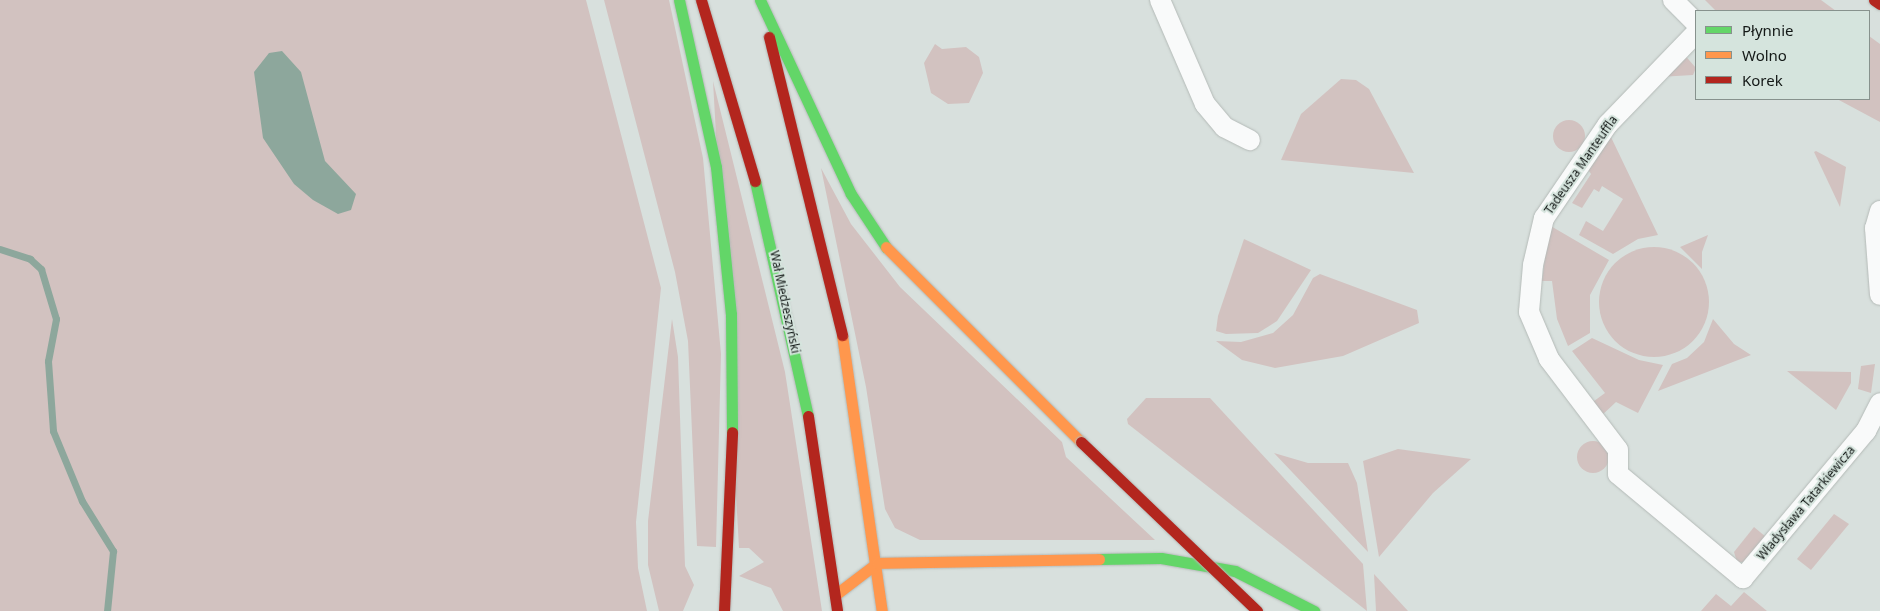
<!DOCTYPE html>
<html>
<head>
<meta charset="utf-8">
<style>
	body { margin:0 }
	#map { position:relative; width:1880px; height:611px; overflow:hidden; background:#d8e0dd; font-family:"Noto Sans",sans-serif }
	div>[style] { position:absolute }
	.green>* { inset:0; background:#d2c2c0 }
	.round { border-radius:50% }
	.water>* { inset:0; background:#8da79c }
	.stream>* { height:7px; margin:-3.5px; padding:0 3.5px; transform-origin:3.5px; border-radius:3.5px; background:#8da79c }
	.roads { filter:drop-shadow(0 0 1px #b4bab7) drop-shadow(0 0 1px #b4bab7) }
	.street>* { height:20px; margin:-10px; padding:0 10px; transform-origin:10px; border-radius:10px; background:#f9fafa }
	.fast>* { height:11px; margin:-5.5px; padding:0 5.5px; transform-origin:5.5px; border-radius:5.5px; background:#63d668 }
	.slow>* { height:11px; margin:-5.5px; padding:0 5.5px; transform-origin:5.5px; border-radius:5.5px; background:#ff974d }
	.jam>* { height:11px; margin:-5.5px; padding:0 5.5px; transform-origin:5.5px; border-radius:5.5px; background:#b3261e }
	.bridges { filter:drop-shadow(0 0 1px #b4bab7) drop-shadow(0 0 1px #b4bab7) }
	.jam-bridge>* { height:11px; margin:-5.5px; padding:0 5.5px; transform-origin:5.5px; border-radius:5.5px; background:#b3261e }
	span { translate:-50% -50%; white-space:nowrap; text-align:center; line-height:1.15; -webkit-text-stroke:4px #d5e4dd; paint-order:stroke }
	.street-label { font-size:12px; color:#131816 }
	.legend { position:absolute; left:1695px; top:10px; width:175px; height:90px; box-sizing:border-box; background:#d5e4dd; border:1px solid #87928d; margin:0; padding:6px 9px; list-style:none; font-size:15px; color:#131816 }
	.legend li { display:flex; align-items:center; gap:10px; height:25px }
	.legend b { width:25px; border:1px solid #87928d }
</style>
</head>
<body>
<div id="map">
	<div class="green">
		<i style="clip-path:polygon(0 0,586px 0,661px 288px,636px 522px,638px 568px,647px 611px,0 611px)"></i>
		<i style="clip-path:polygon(604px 0,669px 0,703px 158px,721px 354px,716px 547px,697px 546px,688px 341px,675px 272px)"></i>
		<i style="clip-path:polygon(1705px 0,1821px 0,1836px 11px,1716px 11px)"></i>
		<i style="clip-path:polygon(1869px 36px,1880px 44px,1880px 122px,1837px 99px,1869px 99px)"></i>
		<i style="clip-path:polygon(935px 44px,942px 49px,966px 47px,979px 57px,983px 73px,969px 103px,948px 104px,931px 93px,924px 63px)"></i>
		<i style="clip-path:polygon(1682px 52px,1696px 68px,1693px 75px,1659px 77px)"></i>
		<i style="clip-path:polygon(1341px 79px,1356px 80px,1369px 89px,1414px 173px,1281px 160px,1301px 114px)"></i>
		<i style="clip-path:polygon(713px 81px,785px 372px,822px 611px,783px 611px,771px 588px,739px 576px,764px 562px,749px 548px,739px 548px)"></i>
		<i class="round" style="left:1553px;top:120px;width:32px;height:32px"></i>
		<i style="clip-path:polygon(1609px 133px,1658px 235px,1638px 239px,1613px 254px,1579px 235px,1586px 221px,1603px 231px,1623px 199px,1602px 186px,1599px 192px,1594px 189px,1582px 208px,1572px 203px,1591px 174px,1586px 167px)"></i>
		<i style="clip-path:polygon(1816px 151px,1846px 167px,1840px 207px,1814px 152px)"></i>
		<i style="clip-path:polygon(821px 168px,851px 224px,900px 287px,1062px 442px,1066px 457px,1155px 540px,920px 540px,895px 528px,885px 509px,866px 387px)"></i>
		<i style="clip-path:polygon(1549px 225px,1609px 260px,1590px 295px,1590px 333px,1568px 346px,1557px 319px,1552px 281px,1542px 281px)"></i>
		<i style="clip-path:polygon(1708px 235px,1702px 252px,1702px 269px,1680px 247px)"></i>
		<i style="clip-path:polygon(1244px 239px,1311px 270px,1277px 321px,1258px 333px,1226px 334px,1216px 331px,1218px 316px)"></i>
		<i class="round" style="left:1599px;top:247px;width:110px;height:110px"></i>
		<i style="clip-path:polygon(1320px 274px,1417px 310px,1419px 323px,1343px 356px,1275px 368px,1242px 360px,1216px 341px,1241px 342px,1273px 333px,1293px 315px,1313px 278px)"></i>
		<i style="clip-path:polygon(672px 319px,678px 357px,685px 566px,694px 585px,683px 611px,659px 611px,648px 565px,648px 521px)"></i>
		<i style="clip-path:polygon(1713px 319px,1734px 344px,1751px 355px,1658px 391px,1672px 364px,1687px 358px,1704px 342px)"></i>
		<i style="clip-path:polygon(1592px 338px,1639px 360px,1663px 365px,1638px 413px,1616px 402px,1600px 417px,1590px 404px,1605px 393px,1572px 351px)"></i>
		<i style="clip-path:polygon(1875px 364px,1871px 393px,1858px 389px,1861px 366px)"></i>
		<i style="clip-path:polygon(1787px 371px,1851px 372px,1851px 383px,1836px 410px)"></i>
		<i style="clip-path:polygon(1146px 398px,1210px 398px,1363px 564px,1367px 611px,1128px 424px,1127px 419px)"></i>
		<i class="round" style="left:1577px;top:441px;width:32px;height:32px"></i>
		<i style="clip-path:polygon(1398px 449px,1471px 459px,1433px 493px,1379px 557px,1363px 461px)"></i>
		<i style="clip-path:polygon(1274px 453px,1308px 463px,1348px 463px,1357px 483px,1368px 552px)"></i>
		<i style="clip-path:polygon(1834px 514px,1849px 524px,1811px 570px,1797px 559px)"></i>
		<i style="clip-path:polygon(1754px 527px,1766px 537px,1744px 562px,1737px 562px,1734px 552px)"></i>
		<i style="clip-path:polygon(1374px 574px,1408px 611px,1376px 611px)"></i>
		<i style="clip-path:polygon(1744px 592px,1767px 611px,1701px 611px,1716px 594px,1731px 606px)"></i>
	</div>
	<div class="water">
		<i style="clip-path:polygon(282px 51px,301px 72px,325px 161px,356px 194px,351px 210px,338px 214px,313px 200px,294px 184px,263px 138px,254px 72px,269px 53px)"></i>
	</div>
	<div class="stream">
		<i style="left:0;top:249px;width:32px;rotate:18deg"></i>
		<i style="left:30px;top:259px;width:15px;rotate:42deg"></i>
		<i style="left:41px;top:269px;width:52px;rotate:73.3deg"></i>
		<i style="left:56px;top:319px;width:43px;rotate:100.8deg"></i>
		<i style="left:48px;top:361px;width:70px;rotate:85.9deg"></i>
		<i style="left:53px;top:431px;width:76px;rotate:67.5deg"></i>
		<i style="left:82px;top:501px;width:59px;rotate:58.2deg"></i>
		<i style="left:113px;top:551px;width:60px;rotate:95.7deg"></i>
	</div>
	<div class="roads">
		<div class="street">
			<i style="left:1160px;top:0;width:113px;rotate:66.6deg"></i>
			<i style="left:1205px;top:104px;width:30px;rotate:50deg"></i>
			<i style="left:1224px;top:127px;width:29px;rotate:27deg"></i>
			<i style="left:1673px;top:0;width:33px;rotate:45deg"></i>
			<i style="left:1696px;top:33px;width:127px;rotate:134deg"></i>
			<i style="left:1608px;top:124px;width:114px;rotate:124.2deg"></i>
			<i style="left:1544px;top:218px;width:48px;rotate:103.2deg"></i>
			<i style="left:1533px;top:265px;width:47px;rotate:94.9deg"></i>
			<i style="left:1529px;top:312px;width:51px;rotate:66.9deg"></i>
			<i style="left:1549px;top:359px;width:114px;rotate:52.8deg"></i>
			<i style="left:1618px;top:450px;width:24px;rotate:90deg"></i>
			<i style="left:1618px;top:474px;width:163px;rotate:39.8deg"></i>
			<i style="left:1743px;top:578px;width:192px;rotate:-50.1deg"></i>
			<i style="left:1866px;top:431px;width:31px;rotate:-63deg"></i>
			<i style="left:1880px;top:211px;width:18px;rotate:106deg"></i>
			<i style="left:1875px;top:228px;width:67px;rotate:85.7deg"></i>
		</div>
		<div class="fast">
			<i style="left:679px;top:0;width:171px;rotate:77.5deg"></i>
			<i style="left:716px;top:167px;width:148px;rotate:84.2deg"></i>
			<i style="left:731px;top:314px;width:118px;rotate:89.5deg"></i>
			<i style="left:760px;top:0;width:214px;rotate:64.9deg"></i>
			<i style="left:851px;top:194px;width:64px;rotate:56.6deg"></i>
			<i style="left:755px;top:181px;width:241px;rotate:77.3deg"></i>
			<i style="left:1099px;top:559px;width:62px;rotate:-0.9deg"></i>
			<i style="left:1161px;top:558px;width:75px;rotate:10deg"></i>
			<i style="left:1235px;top:571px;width:89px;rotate:26.9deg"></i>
		</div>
		<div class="slow">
			<i style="left:886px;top:247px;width:276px;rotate:45deg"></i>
			<i style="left:842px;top:335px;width:279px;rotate:81.8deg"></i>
			<i style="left:835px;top:595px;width:53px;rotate:-37.3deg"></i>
			<i style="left:877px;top:563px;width:222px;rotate:-1deg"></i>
		</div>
		<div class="jam">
			<i style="left:701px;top:0;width:189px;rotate:73.4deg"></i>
			<i style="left:1874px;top:0;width:7px;rotate:34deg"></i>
			<i style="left:769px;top:37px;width:307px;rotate:76.2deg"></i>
			<i style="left:808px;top:416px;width:197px;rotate:81.5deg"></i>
			<i style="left:724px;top:611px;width:179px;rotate:-87.4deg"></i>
		</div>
	</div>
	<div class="bridges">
		<div class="jam-bridge">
			<i style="left:1081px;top:442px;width:244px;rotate:43.8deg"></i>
		</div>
	</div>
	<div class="street-label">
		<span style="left:1581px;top:165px;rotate:-55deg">Tadeusza Manteuffla</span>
		<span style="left:785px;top:302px;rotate:78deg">Wał Miedzeszyński</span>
		<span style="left:1806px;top:503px;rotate:-50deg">Władysława Tatarkiewicza</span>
	</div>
	<ul class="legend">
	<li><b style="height:6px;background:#63d668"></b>Płynnie</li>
	<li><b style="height:6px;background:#ff974d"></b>Wolno</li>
	<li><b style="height:6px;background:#b3261e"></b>Korek</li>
	</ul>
</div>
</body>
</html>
